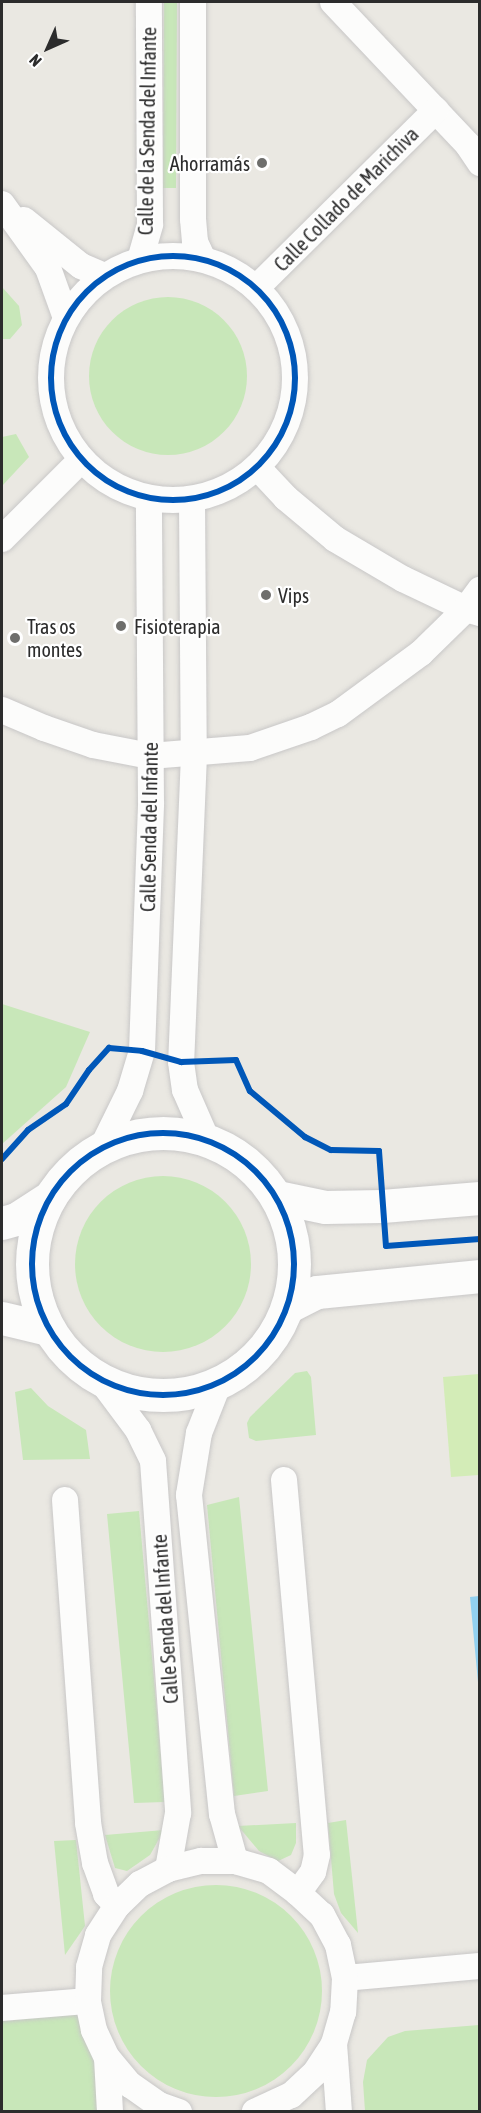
<!DOCTYPE html>
<html>
<head>
<meta charset="utf-8">
<style>
	body { margin:0 }
	#map { position:relative; width:481px; height:2113px; overflow:hidden; background:#eae8e2; font-family:"Asap Condensed",sans-serif }
	div>[style] { position:absolute }
	.green>* { inset:0; background:#c8e7b9 }
	.round { border-radius:50% }
	.pitch>* { inset:0; background:#d3ecb7 }
	.water>* { inset:0; background:#92d0ef }
	.roads { filter:drop-shadow(0 0 2px #c8c7c7) drop-shadow(0 0 2px #c8c7c7) }
	.street>* { height:26px; margin:-13px; padding:0 13px; transform-origin:13px; border-radius:13px; background:#fcfcfb }
	.street>.ring { margin:-13px; padding:0; box-sizing:content-box; background:none; border:26px solid #fcfcfb; border-radius:50% }
	.secondary>* { height:33px; margin:-16.5px; padding:0 16.5px; transform-origin:16.5px; border-radius:16.5px; background:#fcfcfb }
	.secondary>.ring { margin:-16.5px; padding:0; box-sizing:content-box; background:none; border:33px solid #fcfcfb; border-radius:50% }
	.cycleway>* { height:6px; margin:-3px; padding:0 3px; transform-origin:3px; border-radius:3px; background:#0057b8 }
	.cycleway>.ring { margin:-3px; padding:0; box-sizing:content-box; background:none; border:6px solid #0057b8; border-radius:50% }
	.dots>* { width:16px; height:16px; translate:-50% -50%; box-sizing:border-box; border:3px solid #fff; border-radius:50% }
	span { translate:-50% -50%; white-space:nowrap; text-align:center; line-height:1.15; -webkit-text-stroke:4.5px #fff; paint-order:stroke }
	.street-label { font-size:20px; color:#2c2c2c }
	.poi-label { font-size:20px; color:#2c2c2c }
	.right { translate:-100% -50%; text-align:right }
	.left { translate:0 -50%; text-align:left }
	.frame { position:absolute; inset:0; border:3px solid #2c2c2c; pointer-events:none }
	.north { position:absolute; left:18px; top:18px; width:60px; height:60px; -webkit-text-stroke:4px #fff; paint-order:stroke; rotate:225deg; font-size:16px; font-weight:700; line-height:24px; text-align:center; color:#2c2c2c }
	.north::after { content:''; display:block; margin:auto; width:21px; height:27px; background:#2c2c2c; clip-path:polygon(50% 0,100% 100%,50% 72%,0 100%) }
</style>
</head>
<body>
<div id="map">
	<div class="green">
		<i style="clip-path:polygon(164px 2px,177px 2px,176px 188px,163px 188px)"></i>
		<i style="clip-path:polygon(2px 287px,19px 306px,22px 325px,10px 339px,2px 339px)"></i>
		<i class="round" style="left:89px;top:297px;width:158px;height:158px"></i>
		<i style="clip-path:polygon(16px 434px,29px 457px,2px 486px,2px 437px)"></i>
		<i style="clip-path:polygon(2px 1004px,90px 1032px,66px 1087px,2px 1144px)"></i>
		<i class="round" style="left:75px;top:1176px;width:176px;height:176px"></i>
		<i style="clip-path:polygon(307px 1371px,311px 1377px,316px 1435px,256px 1441px,249px 1438px,247px 1423px,250px 1417px,295px 1373px)"></i>
		<i style="clip-path:polygon(31px 1388px,48px 1406px,86px 1430px,90px 1459px,23px 1460px,15px 1392px)"></i>
		<i style="clip-path:polygon(239px 1497px,268px 1791px,234px 1796px,207px 1505px)"></i>
		<i style="clip-path:polygon(139px 1511px,165px 1802px,134px 1803px,107px 1514px)"></i>
		<i style="clip-path:polygon(346px 1820px,358px 1933px,341px 1913px,334px 1894px,328px 1823px)"></i>
		<i style="clip-path:polygon(296px 1823px,296px 1843px,291px 1855px,278px 1861px,259px 1851px,238px 1826px)"></i>
		<i style="clip-path:polygon(164px 1830px,150px 1855px,127px 1871px,115px 1868px,105px 1835px)"></i>
		<i style="clip-path:polygon(76px 1840px,85px 1926px,65px 1955px,54px 1841px)"></i>
		<i class="round" style="left:110px;top:1885px;width:212px;height:212px"></i>
		<i style="clip-path:polygon(88px 2001px,110px 2111px,2px 2112px,2px 2008px)"></i>
		<i style="clip-path:polygon(479px 2025px,479px 2111px,365px 2111px,363px 2082px,367px 2060px,388px 2037px,405px 2031px)"></i>
	</div>
	<div class="pitch">
		<i style="clip-path:polygon(479px 1374px,479px 1475px,451px 1477px,443px 1377px)"></i>
	</div>
	<div class="water">
		<i style="clip-path:polygon(479px 1596px,480px 1682px,478px 1682px,470px 1597px)"></i>
	</div>
	<div class="roads">
		<div class="street">
			<i style="left:193px;top:2px;width:217px;rotate:90deg"></i>
			<i style="left:193px;top:219px;width:23px;rotate:85deg"></i>
			<i style="left:195px;top:242px;width:19px;rotate:65deg"></i>
			<i style="left:333px;top:2px;width:197px;rotate:46.6deg"></i>
			<i style="left:468px;top:145px;width:22px;rotate:56deg"></i>
			<i style="left:2px;top:204px;width:79px;rotate:54.3deg"></i>
			<i style="left:48px;top:268px;width:53px;rotate:70.2deg"></i>
			<i style="left:24px;top:220px;width:73px;rotate:38.9deg"></i>
			<i style="left:81px;top:266px;width:26px;rotate:23deg"></i>
			<i class="ring" style="left:51px;top:256px;width:218px;height:218px"></i>
			<i style="left:140px;top:260px;width:37px;rotate:-74deg"></i>
			<i style="left:150px;top:224px;width:222px;rotate:-90.3deg"></i>
			<i style="left:256px;top:288px;width:253px;rotate:-44.7deg"></i>
			<i style="left:258px;top:468px;width:41px;rotate:47deg"></i>
			<i style="left:286px;top:498px;width:64px;rotate:39.9deg"></i>
			<i style="left:335px;top:539px;width:79px;rotate:30.5deg"></i>
			<i style="left:403px;top:579px;width:70px;rotate:25.5deg"></i>
			<i style="left:466px;top:609px;width:15px;rotate:16deg"></i>
			<i style="left:192px;top:500px;width:255px;rotate:89.6deg"></i>
			<i style="left:194px;top:755px;width:307px;rotate:92.4deg"></i>
			<i style="left:181px;top:1062px;width:28px;rotate:82deg"></i>
			<i style="left:185px;top:1090px;width:55px;rotate:66.3deg"></i>
			<i style="left:2px;top:539px;width:112px;rotate:-45deg"></i>
			<i style="left:2px;top:710px;width:46px;rotate:23.2deg"></i>
			<i style="left:44px;top:728px;width:52px;rotate:19.1deg"></i>
			<i style="left:93px;top:745px;width:58px;rotate:10.9deg"></i>
			<i style="left:150px;top:756px;width:100px;rotate:-4.6deg"></i>
			<i style="left:250px;top:748px;width:65px;rotate:-19deg"></i>
			<i style="left:311px;top:727px;width:30px;rotate:-26deg"></i>
			<i style="left:338px;top:714px;width:103px;rotate:-36.3deg"></i>
			<i style="left:421px;top:653px;width:63px;rotate:-44.4deg"></i>
			<i style="left:466px;top:609px;width:24px;rotate:-54deg"></i>
			<i style="left:102px;top:1148px;width:64px;rotate:-63.8deg"></i>
			<i style="left:130px;top:1091px;width:42px;rotate:-73.3deg"></i>
			<i style="left:142px;top:1051px;width:248px;rotate:-87.9deg"></i>
			<i style="left:151px;top:803px;width:304px;rotate:-90.4deg"></i>
			<i style="left:103px;top:1383px;width:59px;rotate:53.3deg"></i>
			<i style="left:138px;top:1430px;width:34px;rotate:64deg"></i>
			<i style="left:153px;top:1461px;width:353px;rotate:85.9deg"></i>
			<i style="left:178px;top:1813px;width:57px;rotate:100.1deg"></i>
			<i style="left:218px;top:1385px;width:52px;rotate:111.6deg"></i>
			<i style="left:199px;top:1433px;width:63px;rotate:99.2deg"></i>
			<i style="left:189px;top:1495px;width:321px;rotate:84.1deg"></i>
			<i style="left:222px;top:1814px;width:49px;rotate:74.5deg"></i>
			<i style="left:284px;top:1480px;width:376px;rotate:85deg"></i>
			<i style="left:317px;top:1855px;width:17px;rotate:103deg"></i>
			<i style="left:313px;top:1872px;width:26px;rotate:126deg"></i>
			<i style="left:65px;top:1500px;width:324px;rotate:85.9deg"></i>
			<i style="left:88px;top:1823px;width:41px;rotate:80.1deg"></i>
			<i style="left:95px;top:1863px;width:33px;rotate:70deg"></i>
			<i style="left:106px;top:1894px;width:16px;rotate:47deg"></i>
			<i style="left:345px;top:1978px;width:136px;rotate:-5.1deg"></i>
			<i style="left:2px;top:2008px;width:86px;rotate:-4.7deg"></i>
			<i style="left:334px;top:2044px;width:68px;rotate:85.8deg"></i>
			<i style="left:107px;top:2058px;width:54px;rotate:86.8deg"></i>
			<i style="left:179px;top:2112px;width:21px;rotate:-161deg"></i>
			<i style="left:159px;top:2105px;width:35px;rotate:-145deg"></i>
			<i style="left:130px;top:2085px;width:35px;rotate:-130deg"></i>
			<i style="left:107px;top:2058px;width:31px;rotate:-115deg"></i>
			<i style="left:94px;top:2030px;width:30px;rotate:-102deg"></i>
			<i style="left:88px;top:2001px;width:34px;rotate:-88deg"></i>
			<i style="left:89px;top:1967px;width:33px;rotate:-74deg"></i>
			<i style="left:98px;top:1935px;width:35px;rotate:-57deg"></i>
			<i style="left:117px;top:1906px;width:32px;rotate:-44deg"></i>
			<i style="left:140px;top:1884px;width:32px;rotate:-28deg"></i>
			<i style="left:168px;top:1869px;width:34px;rotate:-14deg"></i>
			<i style="left:201px;top:1861px;width:34px"></i>
			<i style="left:235px;top:1861px;width:35px;rotate:16deg"></i>
			<i style="left:269px;top:1871px;width:36px;rotate:37deg"></i>
			<i style="left:298px;top:1893px;width:33px;rotate:43deg"></i>
			<i style="left:322px;top:1915px;width:34px;rotate:62deg"></i>
			<i style="left:338px;top:1945px;width:34px;rotate:78deg"></i>
			<i style="left:345px;top:1978px;width:34px;rotate:93deg"></i>
			<i style="left:343px;top:2012px;width:33px;rotate:106deg"></i>
			<i style="left:334px;top:2044px;width:33px;rotate:123deg"></i>
			<i style="left:316px;top:2072px;width:34px;rotate:137deg"></i>
			<i style="left:291px;top:2095px;width:40px;rotate:155deg"></i>
		</div>
		<div class="secondary">
			<i class="ring" style="left:32px;top:1133px;width:229px;height:229px"></i>
			<i style="left:277px;top:1197px;width:49px;rotate:11.8deg"></i>
			<i style="left:325px;top:1207px;width:57px;rotate:-1deg"></i>
			<i style="left:382px;top:1206px;width:98px;rotate:-4.7deg"></i>
			<i style="left:2px;top:1223px;width:15px;rotate:-16deg"></i>
			<i style="left:16px;top:1219px;width:40px;rotate:-32.9deg"></i>
			<i style="left:289px;top:1306px;width:31px;rotate:-27deg"></i>
			<i style="left:317px;top:1292px;width:164px;rotate:-5.6deg"></i>
			<i style="left:2px;top:1318px;width:47px;rotate:13.4deg"></i>
		</div>
	</div>
	<div class="cycleway">
		<i class="ring" style="left:51px;top:256px;width:238px;height:238px"></i>
		<i class="ring" style="left:32px;top:1133px;width:256px;height:256px"></i>
		<i style="left:2px;top:1159px;width:39px;rotate:-48deg"></i>
		<i style="left:28px;top:1130px;width:46px;rotate:-34.4deg"></i>
		<i style="left:66px;top:1104px;width:41px;rotate:-55.9deg"></i>
		<i style="left:89px;top:1070px;width:30px;rotate:-48deg"></i>
		<i style="left:109px;top:1048px;width:33px;rotate:5deg"></i>
		<i style="left:142px;top:1051px;width:41px;rotate:15.8deg"></i>
		<i style="left:181px;top:1062px;width:55px;rotate:-2.1deg"></i>
		<i style="left:236px;top:1060px;width:34px;rotate:66deg"></i>
		<i style="left:250px;top:1091px;width:72px;rotate:39.9deg"></i>
		<i style="left:305px;top:1137px;width:29px;rotate:27deg"></i>
		<i style="left:331px;top:1150px;width:48px;rotate:1.2deg"></i>
		<i style="left:379px;top:1151px;width:95px;rotate:85.8deg"></i>
		<i style="left:386px;top:1246px;width:94px;rotate:-4.3deg"></i>
	</div>
	<div class="dots">
		<i style="left:262px;top:163px;background:#6e6e6c"></i>
		<i style="left:266px;top:595px;background:#6e6e6c"></i>
		<i style="left:121px;top:626px;background:#6e6e6c"></i>
		<i style="left:15px;top:638px;background:#6e6e6c"></i>
	</div>
	<div class="street-label">
		<span style="left:147px;top:131px;rotate:-89deg">Calle de la Senda del Infante</span>
		<span style="left:346px;top:199px;rotate:-45deg">Calle Collado de Marichiva</span>
		<span style="left:149px;top:827px;rotate:-89deg">Calle Senda del Infante</span>
		<span style="left:165px;top:1619px;rotate:-94deg">Calle Senda del Infante</span>
	</div>
	<div class="poi-label">
		<span class="right" style="left:250px;top:163px">Ahorramás</span>
		<span class="left" style="left:278px;top:595px">Vips</span>
		<span class="left" style="left:27px;top:638px">Tras os<br>montes</span>
		<span class="left" style="left:134px;top:626px">Fisioterapia</span>
	</div>
	<div class="frame"></div>
	<div class="north">N</div>
</div>
</body>
</html>
